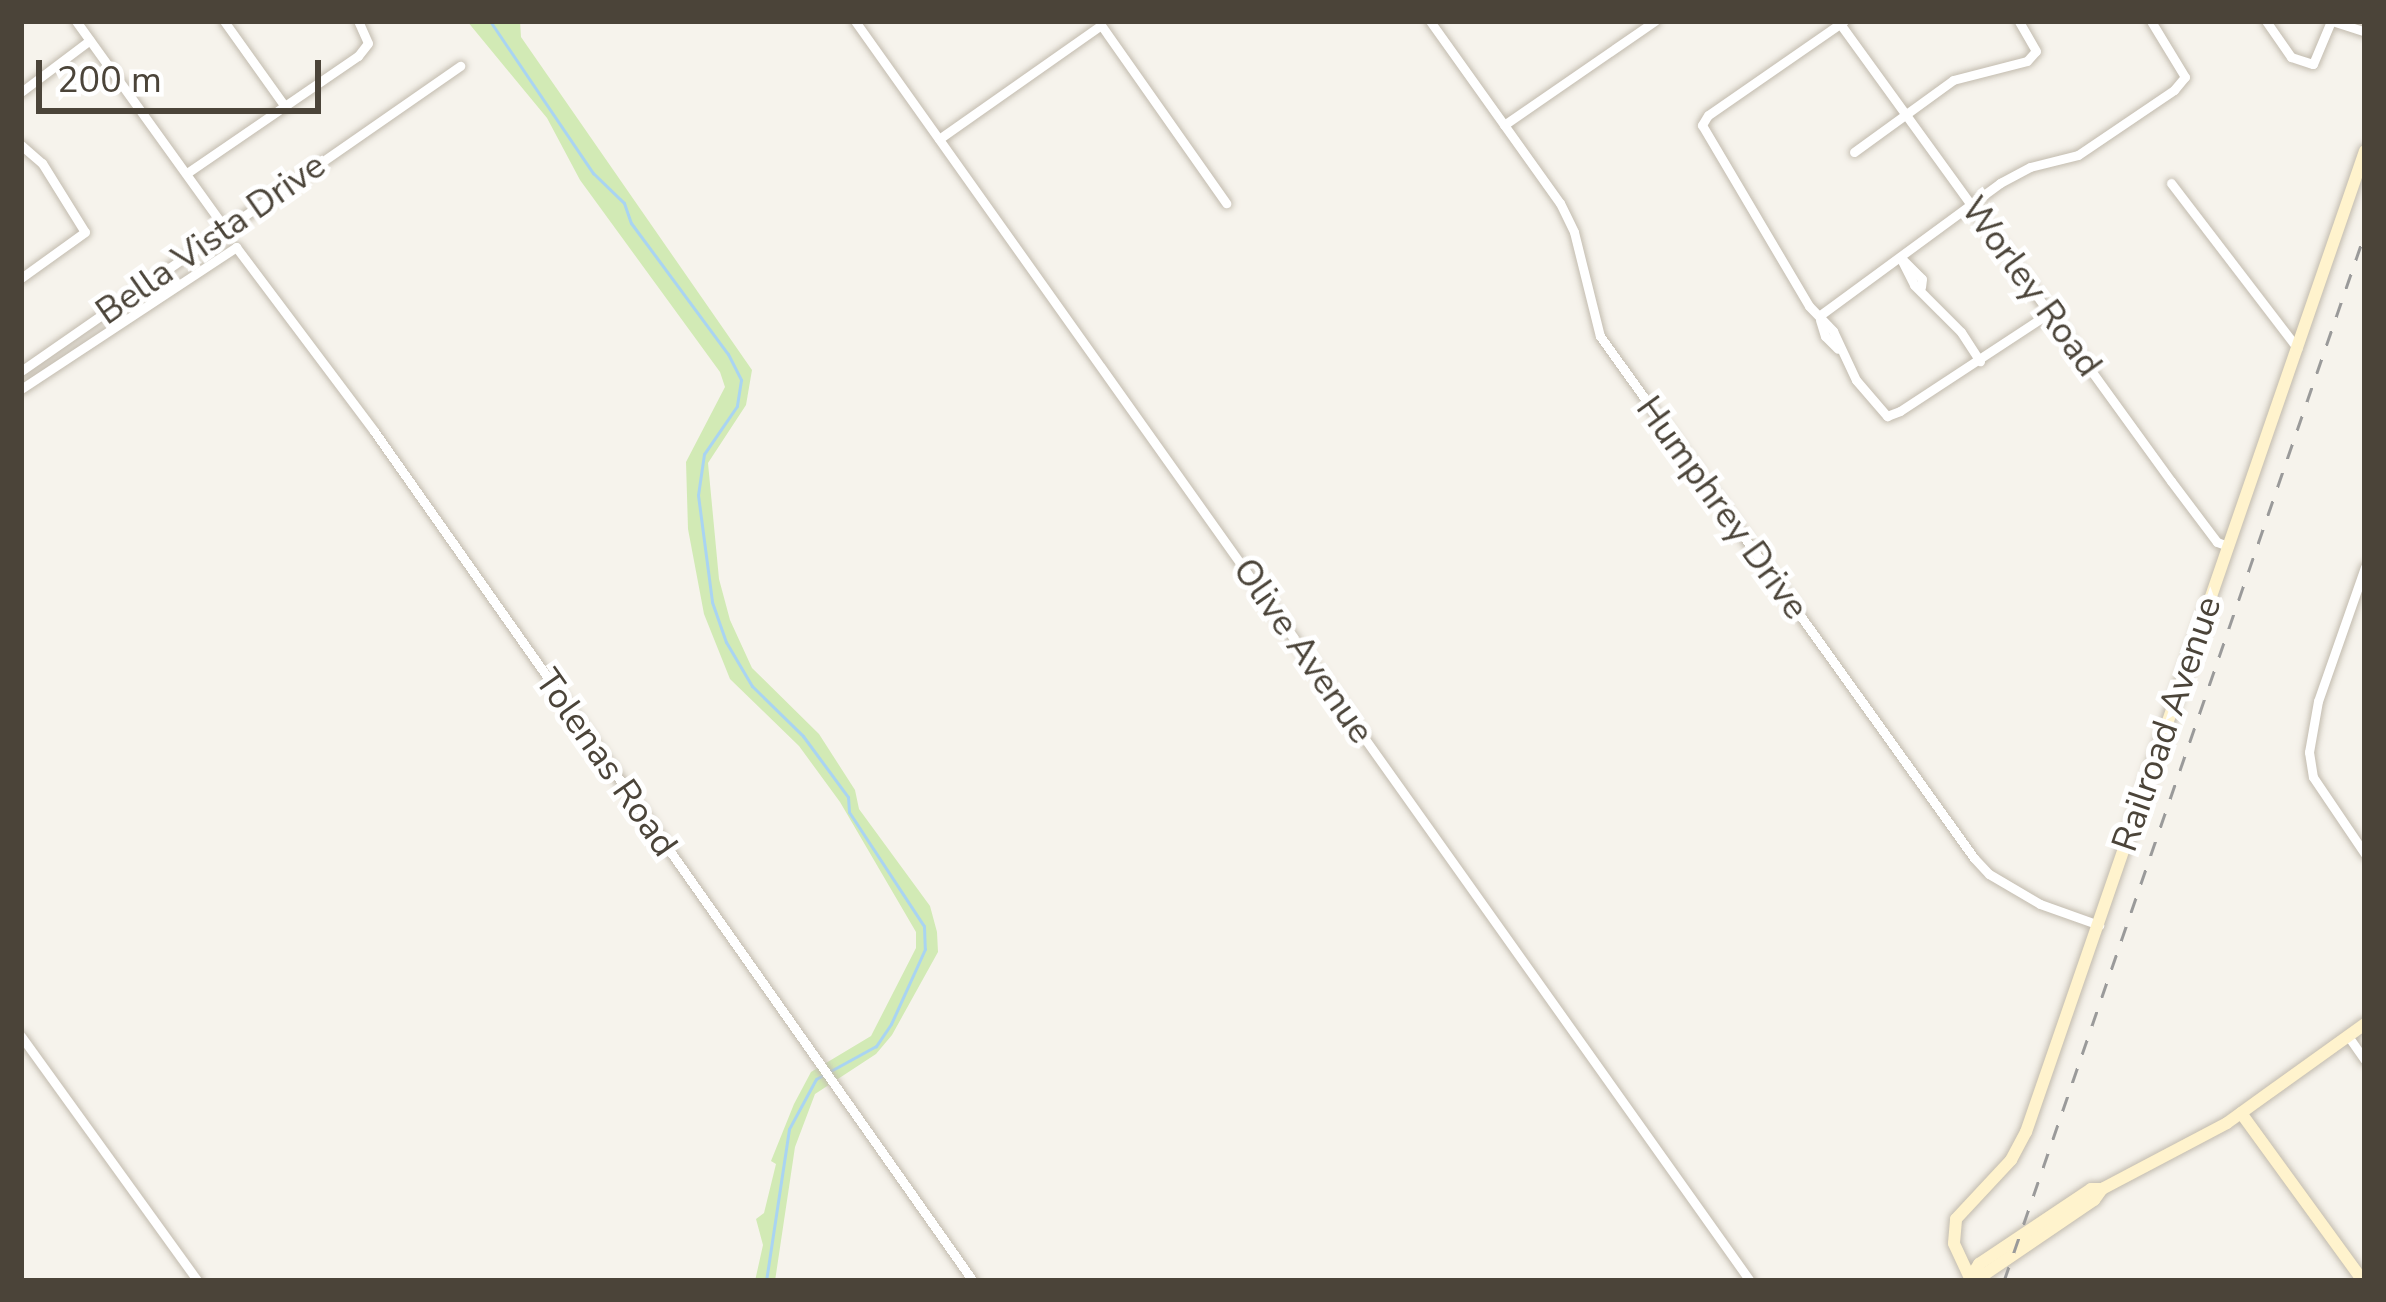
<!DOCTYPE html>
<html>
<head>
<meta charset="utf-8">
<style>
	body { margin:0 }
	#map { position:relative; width:2386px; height:1302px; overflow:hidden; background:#f6f3ec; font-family:"Nunito Sans",sans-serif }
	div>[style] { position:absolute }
	.green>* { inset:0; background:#d2eab5 }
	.stream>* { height:3px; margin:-1.5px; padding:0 1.5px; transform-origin:1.5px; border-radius:1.5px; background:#a9d4f2 }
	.roads { filter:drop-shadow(0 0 3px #c2bbae) drop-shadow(0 0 3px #c2bbae) }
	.street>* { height:9px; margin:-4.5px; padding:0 4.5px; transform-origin:4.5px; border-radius:4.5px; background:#fff }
	.secondary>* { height:12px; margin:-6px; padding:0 6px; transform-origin:6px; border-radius:6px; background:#fff3cd }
	.rail>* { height:3px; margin-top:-1.5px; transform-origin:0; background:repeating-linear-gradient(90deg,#9a9a9a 0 15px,transparent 0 30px) }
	span { translate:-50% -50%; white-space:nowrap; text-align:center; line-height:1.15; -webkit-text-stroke:10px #fff; paint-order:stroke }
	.street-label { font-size:36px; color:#4b4439 }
	.frame { position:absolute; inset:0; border:24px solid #4b4439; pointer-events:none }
	.scale { position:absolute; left:36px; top:60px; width:285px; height:54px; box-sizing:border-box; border:6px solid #4b4439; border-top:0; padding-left:15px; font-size:36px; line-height:42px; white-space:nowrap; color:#4b4439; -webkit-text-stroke:9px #fff; paint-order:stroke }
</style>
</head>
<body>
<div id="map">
	<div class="green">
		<i style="clip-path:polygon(467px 21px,520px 21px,521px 37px,752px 370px,746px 405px,708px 463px,719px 579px,730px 620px,752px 668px,819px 734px,855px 790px,859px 809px,930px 906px,937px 932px,938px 952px,892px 1035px,876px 1054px,815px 1094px,795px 1147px,775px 1281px,755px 1281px,763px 1245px,756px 1219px,764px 1213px,776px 1164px,771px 1161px,794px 1104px,811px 1072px,871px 1036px,916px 948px,916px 932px,840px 802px,799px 746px,730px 679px,704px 614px,688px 529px,686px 462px,725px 387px,720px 372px,580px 180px,547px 118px)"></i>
	</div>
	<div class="stream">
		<i style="left:490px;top:21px;width:184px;rotate:55.9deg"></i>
		<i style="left:593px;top:173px;width:43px;rotate:44.1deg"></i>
		<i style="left:624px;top:203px;width:21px;rotate:71deg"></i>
		<i style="left:631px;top:223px;width:163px;rotate:53.5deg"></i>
		<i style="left:728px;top:354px;width:29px;rotate:63deg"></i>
		<i style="left:741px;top:380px;width:26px;rotate:99deg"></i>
		<i style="left:737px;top:406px;width:58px;rotate:124.5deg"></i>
		<i style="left:704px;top:454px;width:41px;rotate:98.3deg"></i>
		<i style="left:698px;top:495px;width:108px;rotate:82.5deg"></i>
		<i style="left:712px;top:602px;width:42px;rotate:70.7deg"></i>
		<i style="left:726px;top:642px;width:51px;rotate:59.4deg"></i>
		<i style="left:752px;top:686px;width:71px;rotate:44.4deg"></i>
		<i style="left:803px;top:736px;width:76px;rotate:53.6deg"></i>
		<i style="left:848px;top:797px;width:15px;rotate:86deg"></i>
		<i style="left:849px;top:812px;width:136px;rotate:56.7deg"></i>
		<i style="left:924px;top:926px;width:23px;rotate:88deg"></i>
		<i style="left:925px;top:949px;width:82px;rotate:114.4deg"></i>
		<i style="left:891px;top:1024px;width:27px;rotate:124deg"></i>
		<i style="left:876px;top:1046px;width:68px;rotate:151.2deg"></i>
		<i style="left:816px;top:1079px;width:57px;rotate:118.4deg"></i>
		<i style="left:789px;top:1129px;width:154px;rotate:98.6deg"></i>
	</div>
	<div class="roads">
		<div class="street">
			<i style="left:76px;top:21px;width:257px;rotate:54.3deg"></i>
			<i style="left:224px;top:21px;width:103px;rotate:54.5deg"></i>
			<i style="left:855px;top:21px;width:1546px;rotate:54.61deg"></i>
			<i style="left:1430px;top:21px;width:224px;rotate:54.5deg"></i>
			<i style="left:1560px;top:203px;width:32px;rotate:64deg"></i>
			<i style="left:1574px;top:232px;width:107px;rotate:76deg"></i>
			<i style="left:1600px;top:336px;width:642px;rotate:54.38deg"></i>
			<i style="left:1974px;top:858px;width:22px;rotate:47deg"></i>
			<i style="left:1989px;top:874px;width:59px;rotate:30.5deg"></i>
			<i style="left:2040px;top:904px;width:63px;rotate:19.6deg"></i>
			<i style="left:1838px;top:21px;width:568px;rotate:54.1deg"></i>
			<i style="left:2171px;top:481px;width:76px;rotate:53deg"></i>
			<i style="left:2217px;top:542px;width:12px;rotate:20deg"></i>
			<i style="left:1844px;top:21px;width:165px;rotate:145.3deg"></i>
			<i style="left:1708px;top:115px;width:12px;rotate:121deg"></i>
			<i style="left:1702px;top:125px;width:210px;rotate:59.4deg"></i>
			<i style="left:1809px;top:306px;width:35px;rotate:46deg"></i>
			<i style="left:1833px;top:331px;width:54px;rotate:64.9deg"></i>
			<i style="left:1856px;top:380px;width:48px;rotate:49.3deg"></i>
			<i style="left:1887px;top:416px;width:14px;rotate:-21deg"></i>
			<i style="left:1900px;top:411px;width:178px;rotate:-33.3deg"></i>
			<i style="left:2266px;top:21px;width:44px;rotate:55.2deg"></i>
			<i style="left:2291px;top:57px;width:23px;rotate:18deg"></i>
			<i style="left:2313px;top:64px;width:47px;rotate:-67.3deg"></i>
			<i style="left:2332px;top:21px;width:35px;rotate:18deg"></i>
			<i style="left:21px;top:92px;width:86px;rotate:-37deg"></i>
			<i style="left:1504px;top:125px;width:183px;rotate:-34.6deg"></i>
			<i style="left:939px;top:139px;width:198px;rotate:-35.1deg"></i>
			<i style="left:1101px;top:25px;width:218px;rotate:54.9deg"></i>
			<i style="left:21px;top:145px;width:28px;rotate:41deg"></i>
			<i style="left:42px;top:163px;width:81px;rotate:58.1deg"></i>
			<i style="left:85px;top:232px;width:79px;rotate:144.3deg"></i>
			<i style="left:1854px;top:152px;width:122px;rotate:-36deg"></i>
			<i style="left:1953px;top:80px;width:76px;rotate:-14.4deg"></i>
			<i style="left:2027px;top:61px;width:13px;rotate:-48deg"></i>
			<i style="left:2036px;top:51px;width:34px;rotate:-120deg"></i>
			<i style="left:187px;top:173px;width:207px;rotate:-34.4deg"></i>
			<i style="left:358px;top:56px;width:16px;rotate:-52deg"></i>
			<i style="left:368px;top:43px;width:24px;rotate:-114deg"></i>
			<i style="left:2171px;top:183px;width:208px;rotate:52.6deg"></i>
			<i style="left:1900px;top:257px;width:31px;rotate:63deg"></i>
			<i style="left:1914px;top:285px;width:66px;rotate:45deg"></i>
			<i style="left:1961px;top:332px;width:35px;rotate:57deg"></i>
			<i style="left:1902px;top:259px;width:28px;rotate:45deg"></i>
			<i style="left:1922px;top:279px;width:8px;rotate:97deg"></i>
			<i style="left:1819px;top:316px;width:225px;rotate:-36.3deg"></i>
			<i style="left:2000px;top:183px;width:34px;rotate:-28deg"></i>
			<i style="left:2030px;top:167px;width:49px;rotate:-14deg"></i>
			<i style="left:2078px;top:155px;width:116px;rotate:-34.1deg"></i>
			<i style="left:2174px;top:90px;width:17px;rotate:-50deg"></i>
			<i style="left:2185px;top:77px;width:66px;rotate:-121.3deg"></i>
			<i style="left:1820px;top:320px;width:17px;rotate:73deg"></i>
			<i style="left:1825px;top:336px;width:18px;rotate:45deg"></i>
			<i style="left:21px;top:371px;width:535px;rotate:-34.79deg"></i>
			<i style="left:21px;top:389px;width:258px;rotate:-33.4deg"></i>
			<i style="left:236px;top:247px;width:230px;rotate:53.1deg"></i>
			<i style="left:374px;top:431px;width:1040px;rotate:54.83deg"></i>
			<i style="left:2365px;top:567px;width:142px;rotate:109.3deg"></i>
			<i style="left:2318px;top:701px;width:52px;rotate:100deg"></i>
			<i style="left:2309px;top:752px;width:25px;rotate:81deg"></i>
			<i style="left:2313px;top:777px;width:93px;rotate:56deg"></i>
			<i style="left:21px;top:1036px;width:302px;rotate:54.2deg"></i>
			<i style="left:2348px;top:1036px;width:29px;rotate:55deg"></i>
		</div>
		<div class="secondary">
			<i style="left:2241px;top:1113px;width:208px;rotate:54deg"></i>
			<i style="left:1970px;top:1278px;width:38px;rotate:-115deg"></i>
			<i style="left:1954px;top:1243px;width:24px;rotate:-85deg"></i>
			<i style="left:1956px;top:1219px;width:81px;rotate:-47deg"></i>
			<i style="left:2011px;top:1160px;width:32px;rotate:-62deg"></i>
			<i style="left:2026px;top:1132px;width:1038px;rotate:-70.94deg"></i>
			<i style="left:1970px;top:1278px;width:17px;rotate:-57deg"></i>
			<i style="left:1979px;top:1264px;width:135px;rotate:-33.8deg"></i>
			<i style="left:2091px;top:1189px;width:11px"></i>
			<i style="left:2102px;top:1189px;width:141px;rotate:-27.8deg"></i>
			<i style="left:2227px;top:1123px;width:170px;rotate:-35.7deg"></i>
			<i style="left:1970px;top:1278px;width:16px;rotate:-15deg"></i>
			<i style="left:1985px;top:1274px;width:132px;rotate:-34.2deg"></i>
			<i style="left:2094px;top:1200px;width:14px;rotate:-54deg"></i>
		</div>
	</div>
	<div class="rail">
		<i style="left:2004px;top:1281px;width:1108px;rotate:-70.99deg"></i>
	</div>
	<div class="street-label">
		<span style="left:211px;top:239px;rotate:-35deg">Bella Vista Drive</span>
		<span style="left:2031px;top:287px;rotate:54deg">Worley Road</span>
		<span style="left:1722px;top:508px;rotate:54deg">Humphrey Drive</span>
		<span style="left:1303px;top:651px;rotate:55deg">Olive Avenue</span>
		<span style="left:2167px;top:724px;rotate:-71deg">Railroad Avenue</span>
		<span style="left:606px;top:763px;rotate:55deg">Tolenas Road</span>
	</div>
	<div class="frame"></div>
	<div class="scale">200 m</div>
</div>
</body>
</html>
